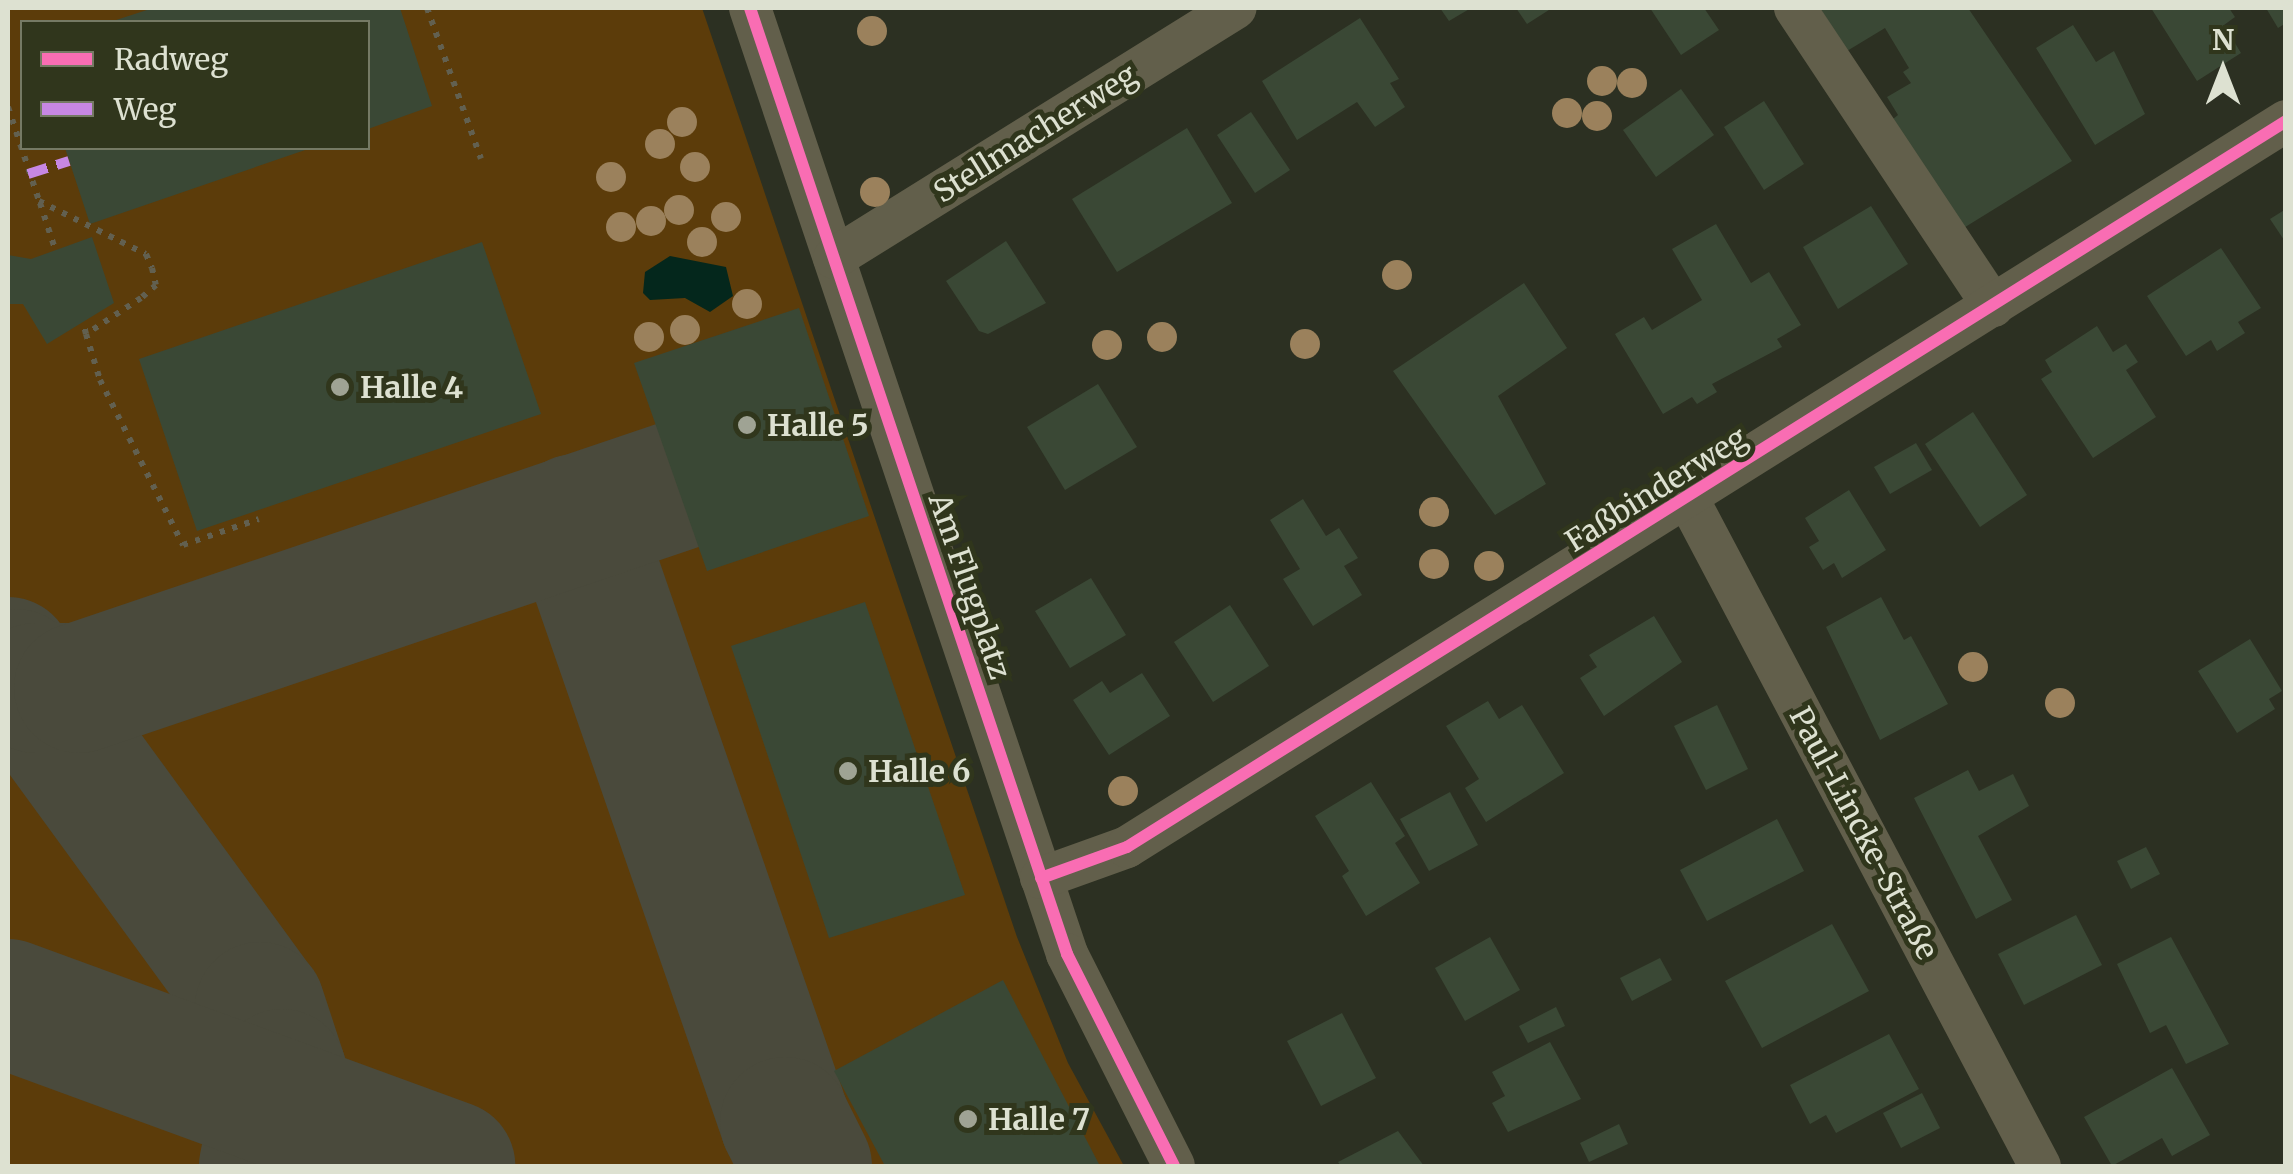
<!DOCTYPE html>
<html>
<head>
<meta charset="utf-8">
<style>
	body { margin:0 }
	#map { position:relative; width:2293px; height:1174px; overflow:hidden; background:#2c3022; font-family:Merriweather,serif }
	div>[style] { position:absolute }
	.green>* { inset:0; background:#5c3c0a }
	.water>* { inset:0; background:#04271c }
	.taxiway>* { height:130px; margin:-65px; padding:0 65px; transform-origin:65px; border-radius:65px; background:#4a4a3c }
	.building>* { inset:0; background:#3a4835 }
	.path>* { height:6px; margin-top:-3px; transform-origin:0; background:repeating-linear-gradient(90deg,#626050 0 5px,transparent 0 13px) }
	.minor>* { height:42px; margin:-21px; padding:0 21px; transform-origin:21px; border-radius:21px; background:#625f4b }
	.quiet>* { height:10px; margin-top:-5px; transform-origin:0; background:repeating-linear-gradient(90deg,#c787e3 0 20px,transparent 0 30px) }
	.cycleway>* { height:12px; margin:-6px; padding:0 6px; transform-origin:6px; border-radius:6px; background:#f96db3 }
	.trees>* { width:30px; height:30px; margin:-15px; border-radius:50%; background:#9b815c }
	.dots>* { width:28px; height:28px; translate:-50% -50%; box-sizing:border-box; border:5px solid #30361c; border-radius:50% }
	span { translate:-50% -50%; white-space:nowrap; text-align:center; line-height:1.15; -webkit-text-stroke:10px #30361c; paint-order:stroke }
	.street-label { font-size:30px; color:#dde1d1 }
	.poi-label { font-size:30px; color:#dde1d1; font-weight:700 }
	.left { translate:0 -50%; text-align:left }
	.frame { position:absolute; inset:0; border:10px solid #dde1d1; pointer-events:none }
	.legend { position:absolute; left:20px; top:20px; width:350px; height:130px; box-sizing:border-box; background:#30361c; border:2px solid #757a64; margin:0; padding:12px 18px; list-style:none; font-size:30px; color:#dde1d1 }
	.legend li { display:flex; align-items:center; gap:20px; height:50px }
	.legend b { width:50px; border:2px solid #757a64 }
	.north { position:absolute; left:2173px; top:20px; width:100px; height:100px; -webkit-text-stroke:8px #30361c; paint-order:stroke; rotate:0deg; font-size:28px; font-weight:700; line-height:40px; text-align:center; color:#dde1d1 }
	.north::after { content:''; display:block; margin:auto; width:35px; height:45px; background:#dde1d1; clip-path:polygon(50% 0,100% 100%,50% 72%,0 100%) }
</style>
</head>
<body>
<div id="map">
	<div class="green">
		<i style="clip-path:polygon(evenodd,8px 8px,702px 8px,1017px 937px,1068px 1063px,1124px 1166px,8px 1166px,8px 8px,22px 22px,368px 22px,368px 148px,22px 148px,22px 22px)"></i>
	</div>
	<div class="water">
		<i style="clip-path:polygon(670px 256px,726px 267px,733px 296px,710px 312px,685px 298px,650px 300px,643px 293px,645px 272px)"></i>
	</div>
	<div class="taxiway">
		<i style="left:576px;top:519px;width:638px;rotate:70.88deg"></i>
		<i style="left:785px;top:1122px;width:49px;rotate:63.4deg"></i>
		<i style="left:8px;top:662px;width:427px;rotate:53.9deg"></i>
		<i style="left:260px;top:1007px;width:71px;rotate:71.8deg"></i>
		<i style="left:282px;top:1074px;width:94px;rotate:101.1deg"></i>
		<i style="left:16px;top:674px;width:24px;rotate:35deg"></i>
		<i style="left:36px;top:688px;width:43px"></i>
		<i style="left:79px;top:688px;width:630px;rotate:-18.69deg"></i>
		<i style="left:8px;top:1004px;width:471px;rotate:20.1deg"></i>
	</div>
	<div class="building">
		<i style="clip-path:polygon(153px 8px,400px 8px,432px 106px,368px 129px,368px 22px,110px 22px)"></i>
		<i style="clip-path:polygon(1440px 8px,1471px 8px,1449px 21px)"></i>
		<i style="clip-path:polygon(1516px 8px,1552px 8px,1527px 24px)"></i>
		<i style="clip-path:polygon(1650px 8px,1704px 8px,1719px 30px,1681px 55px)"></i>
		<i style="clip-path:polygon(1820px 8px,1968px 8px,2072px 161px,1962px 229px,1893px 119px,1898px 115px,1887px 97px,1911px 83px,1903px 72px,1909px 68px,1885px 28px,1847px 51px)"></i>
		<i style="clip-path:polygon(2151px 8px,2229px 8px,2235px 17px,2224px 25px,2241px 53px,2197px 81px)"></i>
		<i style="clip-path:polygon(2266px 8px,2286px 8px,2286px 23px,2278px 28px)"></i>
		<i style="clip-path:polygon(1360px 18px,1399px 79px,1390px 83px,1405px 107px,1375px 127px,1357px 102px,1297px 140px,1262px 81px)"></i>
		<i style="clip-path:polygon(2073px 25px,2096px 62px,2114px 51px,2145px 114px,2095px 145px,2036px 48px)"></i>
		<i style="clip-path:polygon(1681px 89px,1714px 135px,1656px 177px,1623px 130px)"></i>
		<i style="clip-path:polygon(1764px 101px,1804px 164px,1764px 190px,1724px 127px)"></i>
		<i style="clip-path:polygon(1251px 112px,1290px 170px,1255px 193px,1217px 135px)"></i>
		<i style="clip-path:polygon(1187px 128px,1232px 203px,1117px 272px,1072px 199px)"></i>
		<i style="clip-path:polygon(65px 148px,311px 148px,90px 224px)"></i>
		<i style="clip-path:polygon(1871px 206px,1908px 264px,1838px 309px,1803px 247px)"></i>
		<i style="clip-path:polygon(2286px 209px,2286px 243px,2270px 219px)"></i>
		<i style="clip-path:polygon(1716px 224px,1751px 283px,1769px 272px,1801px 325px,1777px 339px,1782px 347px,1712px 384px,1717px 392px,1697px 404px,1692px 397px,1663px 414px,1615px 334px,1644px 317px,1652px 330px,1702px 300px,1672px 249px)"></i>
		<i style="clip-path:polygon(92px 237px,114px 303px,47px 344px,23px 304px,8px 304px,8px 255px,31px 259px)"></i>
		<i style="clip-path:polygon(1006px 241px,1046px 303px,988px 334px,979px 331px,946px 281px)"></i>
		<i style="clip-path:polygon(482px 242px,541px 414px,197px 531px,139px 359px)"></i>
		<i style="clip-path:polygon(2221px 248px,2261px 308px,2238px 322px,2245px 333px,2217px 351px,2211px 340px,2186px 356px,2147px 296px)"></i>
		<i style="clip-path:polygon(1524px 283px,1567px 348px,1498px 396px,1546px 484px,1495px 515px,1393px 371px)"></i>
		<i style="clip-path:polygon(799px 308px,869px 516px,707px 571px,634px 363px)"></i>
		<i style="clip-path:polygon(2097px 326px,2113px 352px,2126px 344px,2138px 362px,2126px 370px,2156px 417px,2093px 458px,2041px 379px,2052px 372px,2045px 360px)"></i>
		<i style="clip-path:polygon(1098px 384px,1137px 447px,1065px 490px,1027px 427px)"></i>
		<i style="clip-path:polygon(1973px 412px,2027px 495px,1980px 527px,1925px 444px)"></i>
		<i style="clip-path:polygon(1916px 443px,1932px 470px,1890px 494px,1874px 467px)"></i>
		<i style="clip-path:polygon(1849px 490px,1886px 550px,1842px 578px,1834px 563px,1823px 570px,1809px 547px,1819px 541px,1805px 518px)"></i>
		<i style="clip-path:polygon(1303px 499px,1326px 536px,1339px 528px,1358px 558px,1344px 566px,1362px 595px,1313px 626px,1283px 579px,1300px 569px,1270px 520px)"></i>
		<i style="clip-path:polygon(1091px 578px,1126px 635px,1070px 668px,1035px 611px)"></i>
		<i style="clip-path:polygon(1881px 597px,1904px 640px,1911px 636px,1948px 704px,1880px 740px,1826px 627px)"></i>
		<i style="clip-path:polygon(865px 602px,965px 895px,829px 938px,731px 646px)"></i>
		<i style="clip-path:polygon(1230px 605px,1269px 666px,1213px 702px,1174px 642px)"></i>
		<i style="clip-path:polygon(1654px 616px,1682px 662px,1604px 716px,1580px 678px,1597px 667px,1589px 655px)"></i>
		<i style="clip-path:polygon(2250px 639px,2282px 691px,2269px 699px,2275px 709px,2237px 733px,2198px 671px)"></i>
		<i style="clip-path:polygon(1142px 673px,1170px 716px,1109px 755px,1073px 700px,1102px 681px,1110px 693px)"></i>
		<i style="clip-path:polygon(1488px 701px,1499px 719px,1522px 705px,1564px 773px,1486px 822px,1465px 788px,1479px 779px,1446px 726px)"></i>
		<i style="clip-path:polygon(1717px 705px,1748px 769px,1706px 790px,1674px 726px)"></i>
		<i style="clip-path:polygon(1968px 770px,1979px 791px,2013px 774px,2029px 806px,1978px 836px,2012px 900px,1976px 919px,1914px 798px)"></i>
		<i style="clip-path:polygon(1371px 782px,1405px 836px,1395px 843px,1420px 883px,1366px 916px,1342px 876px,1349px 871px,1315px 816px)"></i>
		<i style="clip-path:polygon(1450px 792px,1478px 845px,1429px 871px,1400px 819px)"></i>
		<i style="clip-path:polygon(1777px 819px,1804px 871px,1707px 921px,1680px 870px)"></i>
		<i style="clip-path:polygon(2146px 847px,2160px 874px,2131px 889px,2117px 861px)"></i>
		<i style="clip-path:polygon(2076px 915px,2102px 965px,2024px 1005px,1998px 954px)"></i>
		<i style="clip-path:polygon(1832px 924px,1869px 991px,1762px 1048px,1725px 981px)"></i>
		<i style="clip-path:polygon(1490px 937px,1520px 990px,1465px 1021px,1435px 968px)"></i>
		<i style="clip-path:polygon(2171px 937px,2229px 1044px,2186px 1064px,2166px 1025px,2150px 1033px,2117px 964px)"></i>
		<i style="clip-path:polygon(1660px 958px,1672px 980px,1632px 1001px,1620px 978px)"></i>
		<i style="clip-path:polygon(1003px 980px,1100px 1166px,885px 1166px,834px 1071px)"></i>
		<i style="clip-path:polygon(1556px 1007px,1565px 1026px,1528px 1043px,1519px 1026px)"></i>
		<i style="clip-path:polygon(1342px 1013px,1376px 1078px,1321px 1106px,1287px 1041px)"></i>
		<i style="clip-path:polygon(1889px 1034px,1919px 1089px,1836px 1133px,1826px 1115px,1810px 1124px,1790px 1085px)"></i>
		<i style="clip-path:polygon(1550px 1042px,1581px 1099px,1508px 1132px,1492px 1103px,1505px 1096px,1492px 1072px)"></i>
		<i style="clip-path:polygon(2172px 1068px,2210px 1135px,2172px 1156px,2162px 1138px,2112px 1166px,2084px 1117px)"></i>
		<i style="clip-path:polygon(1922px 1093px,1940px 1128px,1901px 1148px,1883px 1113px)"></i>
		<i style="clip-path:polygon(1619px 1124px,1628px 1144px,1589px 1162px,1580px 1143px)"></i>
		<i style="clip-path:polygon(1398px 1131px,1424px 1166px,1341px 1166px,1338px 1162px)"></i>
	</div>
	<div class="path">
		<i style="left:427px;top:8px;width:160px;rotate:70.3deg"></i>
		<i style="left:8px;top:107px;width:99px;rotate:71.7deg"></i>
		<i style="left:39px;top:201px;width:119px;rotate:26.4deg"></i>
		<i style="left:146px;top:254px;width:15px;rotate:67deg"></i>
		<i style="left:152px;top:268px;width:17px;rotate:77deg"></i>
		<i style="left:156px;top:285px;width:20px;rotate:139deg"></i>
		<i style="left:141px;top:298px;width:66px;rotate:146.8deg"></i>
		<i style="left:86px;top:334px;width:8px;rotate:-104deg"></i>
		<i style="left:40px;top:203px;width:48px;rotate:71.9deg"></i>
		<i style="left:86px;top:334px;width:48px;rotate:73.1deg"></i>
		<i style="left:100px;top:380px;width:185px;rotate:63.3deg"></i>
		<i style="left:183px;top:545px;width:80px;rotate:-18.9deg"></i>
	</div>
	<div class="minor">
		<i style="left:750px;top:8px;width:998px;rotate:71.47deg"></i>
		<i style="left:1067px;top:954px;width:237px;rotate:63.2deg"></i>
		<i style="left:1795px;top:8px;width:358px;rotate:56.4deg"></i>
		<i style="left:834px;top:258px;width:473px;rotate:-31.9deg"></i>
		<i style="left:1688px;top:499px;width:754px;rotate:62.18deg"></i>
		<i style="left:1041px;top:878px;width:91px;rotate:-19.8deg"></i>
		<i style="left:1127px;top:847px;width:1368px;rotate:-32.06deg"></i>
	</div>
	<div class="quiet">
		<i style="left:28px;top:174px;width:43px;rotate:-17.6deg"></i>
	</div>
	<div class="cycleway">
		<i style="left:750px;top:8px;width:998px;rotate:71.47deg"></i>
		<i style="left:1067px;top:954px;width:237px;rotate:63.2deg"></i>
		<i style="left:1041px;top:878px;width:91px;rotate:-19.8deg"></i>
		<i style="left:1127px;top:847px;width:1368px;rotate:-32.06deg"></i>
	</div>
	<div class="trees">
		<i style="left:872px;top:31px"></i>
		<i style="left:1602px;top:81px"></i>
		<i style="left:1632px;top:83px"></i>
		<i style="left:1567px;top:113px"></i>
		<i style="left:1597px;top:116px"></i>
		<i style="left:682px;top:122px"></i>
		<i style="left:660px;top:144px"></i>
		<i style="left:695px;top:167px"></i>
		<i style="left:611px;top:177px"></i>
		<i style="left:875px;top:192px"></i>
		<i style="left:679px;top:210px"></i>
		<i style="left:726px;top:217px"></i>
		<i style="left:651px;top:221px"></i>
		<i style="left:621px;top:227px"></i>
		<i style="left:702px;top:242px"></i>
		<i style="left:1397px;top:275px"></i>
		<i style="left:747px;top:304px"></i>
		<i style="left:685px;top:330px"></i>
		<i style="left:649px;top:337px"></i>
		<i style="left:1162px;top:337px"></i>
		<i style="left:1305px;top:344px"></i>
		<i style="left:1107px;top:345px"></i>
		<i style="left:1434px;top:512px"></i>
		<i style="left:1434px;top:564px"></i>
		<i style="left:1489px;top:566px"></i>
		<i style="left:1973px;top:667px"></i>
		<i style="left:2060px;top:703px"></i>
		<i style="left:1123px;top:791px"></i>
	</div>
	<div class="dots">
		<i style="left:340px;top:387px;background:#9fa394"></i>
		<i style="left:747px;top:425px;background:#9fa394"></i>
		<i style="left:848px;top:771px;background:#9fa394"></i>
		<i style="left:968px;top:1119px;background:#9fa394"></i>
	</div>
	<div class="street-label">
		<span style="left:1035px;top:133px;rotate:-32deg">Stellmacherweg</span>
		<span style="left:1656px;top:489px;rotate:-32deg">Faßbinderweg</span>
		<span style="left:970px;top:586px;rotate:71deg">Am Flugplatz</span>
		<span style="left:1864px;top:833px;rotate:62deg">Paul-Lincke-Straße</span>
	</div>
	<div class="poi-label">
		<span class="left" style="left:360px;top:387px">Halle 4</span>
		<span class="left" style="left:767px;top:425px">Halle 5</span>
		<span class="left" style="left:868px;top:771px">Halle 6</span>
		<span class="left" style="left:988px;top:1119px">Halle 7</span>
	</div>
	<div class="frame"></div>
	<ul class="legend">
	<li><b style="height:12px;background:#f96db3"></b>Radweg</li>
	<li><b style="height:12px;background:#c787e3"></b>Weg</li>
	</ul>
	<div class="north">N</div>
</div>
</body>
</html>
